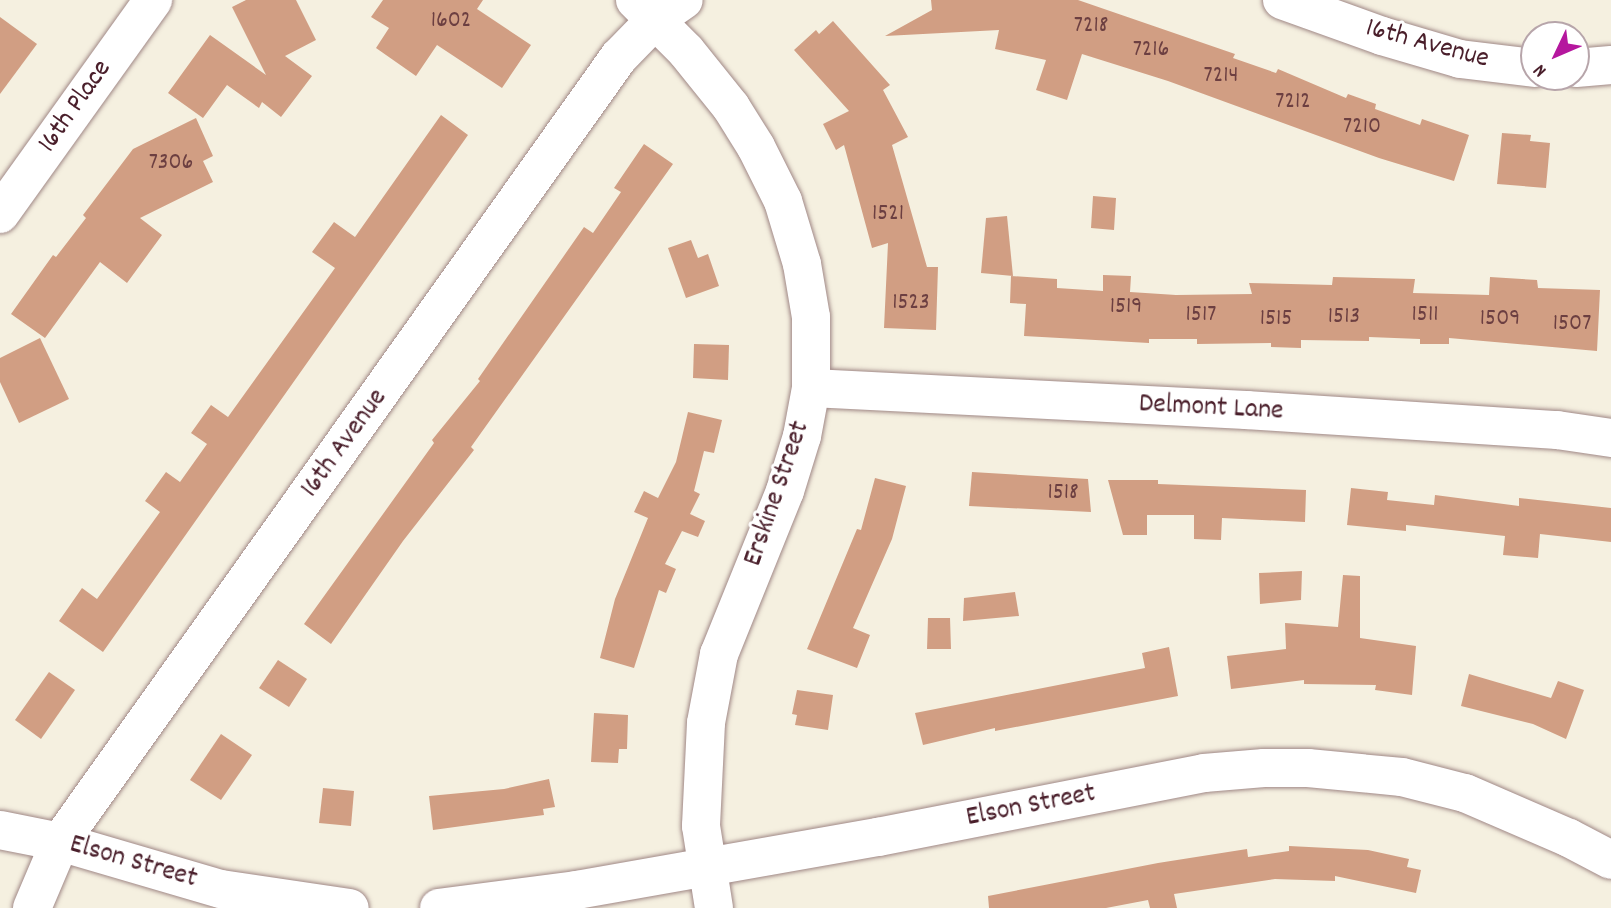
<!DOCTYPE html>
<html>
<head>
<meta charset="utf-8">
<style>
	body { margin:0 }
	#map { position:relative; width:1611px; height:908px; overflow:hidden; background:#f5f0e0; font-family:Dekko,sans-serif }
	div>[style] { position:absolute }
	.building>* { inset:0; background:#d19e83 }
	.roads { filter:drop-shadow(0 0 2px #a08886) drop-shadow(0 0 2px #a08886) }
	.minor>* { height:38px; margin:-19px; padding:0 19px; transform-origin:19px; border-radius:19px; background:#fff }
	span { translate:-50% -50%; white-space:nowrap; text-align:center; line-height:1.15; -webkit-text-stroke:6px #fff; paint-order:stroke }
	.number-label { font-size:24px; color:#6c3f41 }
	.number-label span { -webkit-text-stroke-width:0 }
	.street-label { font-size:28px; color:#4a1f2b }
	.north { position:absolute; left:1520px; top:21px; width:70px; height:70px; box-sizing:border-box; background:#fff; border:2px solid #b7a5aa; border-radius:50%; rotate:226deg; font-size:19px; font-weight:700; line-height:28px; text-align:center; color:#4a1f2b }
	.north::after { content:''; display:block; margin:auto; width:24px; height:32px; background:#b5179e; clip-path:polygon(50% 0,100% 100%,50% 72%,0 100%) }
</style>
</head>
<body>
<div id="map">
	<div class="building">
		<i style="clip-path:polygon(246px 0,296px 0,316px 40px,285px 56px,312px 76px,281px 117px,262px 102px,259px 108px,227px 85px,203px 118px,168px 93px,210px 35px,266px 75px,232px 7px)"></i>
		<i style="clip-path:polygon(383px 0,483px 0,477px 9px,531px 45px,502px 88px,437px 45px,416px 76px,376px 48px,389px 28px,371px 17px)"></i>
		<i style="clip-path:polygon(931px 0,1078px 0,1235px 54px,1233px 58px,1276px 73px,1278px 69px,1346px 98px,1348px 94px,1376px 104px,1375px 109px,1420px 125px,1422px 119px,1469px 135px,1454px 181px,1379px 158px,1168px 81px,1082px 54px,1067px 100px,1036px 90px,1046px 60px,995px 49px,999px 30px,885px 36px,932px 10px)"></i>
		<i style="clip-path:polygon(0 17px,37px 44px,0 94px)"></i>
		<i style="clip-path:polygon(833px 21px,890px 85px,883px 90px,908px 137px,892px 145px,927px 267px,938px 267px,936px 330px,884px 328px,888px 243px,872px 248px,844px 145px,836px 150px,823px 124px,849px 111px,794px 50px,816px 30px,819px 34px)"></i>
		<i style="clip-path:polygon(441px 115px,468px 135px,103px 652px,59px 621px,82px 588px,97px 599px,160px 512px,145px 501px,166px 472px,180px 482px,207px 444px,191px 433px,211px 405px,228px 417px,335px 268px,312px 252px,334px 222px,355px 237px)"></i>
		<i style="clip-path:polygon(196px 118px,213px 156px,203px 161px,213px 182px,140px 218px,162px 235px,127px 283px,100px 262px,45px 338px,11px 314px,53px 255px,56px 257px,86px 218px,83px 215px,133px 149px)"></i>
		<i style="clip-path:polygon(1502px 133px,1531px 135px,1530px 141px,1550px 143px,1546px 188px,1497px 184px)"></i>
		<i style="clip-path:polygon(644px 144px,673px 164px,471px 447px,474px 450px,403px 541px,331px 644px,304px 624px,434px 443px,432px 440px,480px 381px,478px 379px,584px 227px,593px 233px,621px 192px,614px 188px)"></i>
		<i style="clip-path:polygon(1093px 196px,1116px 198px,1114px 230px,1091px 228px)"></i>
		<i style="clip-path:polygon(1007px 216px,1013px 276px,981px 273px,986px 218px)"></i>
		<i style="clip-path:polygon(691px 240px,698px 258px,708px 254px,719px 286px,686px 298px,668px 248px)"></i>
		<i style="clip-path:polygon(1103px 275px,1131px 276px,1130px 292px,1176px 295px,1252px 294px,1249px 283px,1332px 285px,1333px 277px,1415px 279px,1413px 293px,1489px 295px,1490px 277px,1537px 280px,1538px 288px,1600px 290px,1597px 351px,1449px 338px,1449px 344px,1420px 344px,1420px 339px,1369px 337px,1369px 341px,1301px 340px,1301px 348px,1271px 347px,1271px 343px,1197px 344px,1197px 339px,1149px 339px,1149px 343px,1024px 336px,1026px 304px,1010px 303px,1011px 276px,1057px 279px,1057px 288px,1103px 291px)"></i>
		<i style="clip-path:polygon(40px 338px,69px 399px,19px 423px,0 382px,0 358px)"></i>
		<i style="clip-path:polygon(694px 344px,729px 345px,728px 380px,693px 378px)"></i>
		<i style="clip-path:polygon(688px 412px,722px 420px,714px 453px,704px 451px,694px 491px,700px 494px,690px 514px,705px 521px,698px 537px,682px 531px,665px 564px,676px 569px,666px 593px,659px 590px,634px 668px,600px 658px,615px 599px,648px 518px,634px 512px,644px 491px,658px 498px,676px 462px)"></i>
		<i style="clip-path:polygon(972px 472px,1088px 479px,1091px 512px,969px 506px)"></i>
		<i style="clip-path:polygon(875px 478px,906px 486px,892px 539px,853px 628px,870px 635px,857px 668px,807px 649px,857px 529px,861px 530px)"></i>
		<i style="clip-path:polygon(1108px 480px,1158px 480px,1158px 484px,1306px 490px,1305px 522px,1222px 518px,1221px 540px,1194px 539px,1194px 515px,1147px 515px,1147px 535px,1123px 535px)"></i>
		<i style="clip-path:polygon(1351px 488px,1388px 492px,1387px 500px,1434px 505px,1435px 495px,1519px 506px,1519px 498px,1611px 508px,1611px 542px,1540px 534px,1538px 558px,1503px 555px,1505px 536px,1406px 525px,1406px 531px,1347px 525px)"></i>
		<i style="clip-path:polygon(1302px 571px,1301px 600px,1260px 604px,1259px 573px)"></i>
		<i style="clip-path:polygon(1343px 575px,1360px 576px,1360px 638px,1416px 646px,1412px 695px,1375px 690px,1376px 685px,1304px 684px,1304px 680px,1231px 689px,1227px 656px,1286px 649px,1285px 623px,1338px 627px)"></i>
		<i style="clip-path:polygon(1015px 592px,1019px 616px,963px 621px,964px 598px)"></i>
		<i style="clip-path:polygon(928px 618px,950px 618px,951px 649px,927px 649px)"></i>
		<i style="clip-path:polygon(1169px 647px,1178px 696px,995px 731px,995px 728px,923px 745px,915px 713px,1145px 668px,1142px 653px)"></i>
		<i style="clip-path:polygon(278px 660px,307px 679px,289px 707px,259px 688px)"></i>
		<i style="clip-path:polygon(49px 672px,75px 690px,41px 739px,15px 720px)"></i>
		<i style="clip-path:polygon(1469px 674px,1551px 698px,1558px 681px,1584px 690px,1566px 739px,1533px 724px,1461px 706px)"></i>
		<i style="clip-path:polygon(797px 690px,833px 695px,828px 730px,795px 725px,797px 715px,792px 714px)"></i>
		<i style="clip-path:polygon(594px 713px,628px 715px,627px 749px,619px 749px,618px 763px,591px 762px)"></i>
		<i style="clip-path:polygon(221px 734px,252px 755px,221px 800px,190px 780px)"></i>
		<i style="clip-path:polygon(549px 779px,555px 807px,543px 809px,544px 815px,433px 830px,429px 796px,504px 789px)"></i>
		<i style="clip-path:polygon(323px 788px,354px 791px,351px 826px,319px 823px)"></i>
		<i style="clip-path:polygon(1289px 846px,1368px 850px,1409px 859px,1407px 867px,1421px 870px,1416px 893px,1335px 876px,1335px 881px,1275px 879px,1174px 894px,1177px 908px,1150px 908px,1148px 900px,1106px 908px,989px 908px,988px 896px,1158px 863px,1247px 849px,1248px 857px,1289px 851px)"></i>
	</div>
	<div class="roads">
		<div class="minor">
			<i style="left:635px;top:0;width:72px;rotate:45deg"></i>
			<i style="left:686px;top:51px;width:72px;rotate:51.2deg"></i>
			<i style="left:731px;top:107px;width:47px;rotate:58deg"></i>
			<i style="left:756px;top:147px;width:60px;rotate:63.4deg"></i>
			<i style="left:783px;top:201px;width:66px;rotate:73.2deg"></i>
			<i style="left:802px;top:264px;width:54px;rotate:80.4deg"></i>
			<i style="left:811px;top:317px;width:71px;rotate:90deg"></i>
			<i style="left:811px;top:388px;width:49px;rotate:100.6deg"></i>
			<i style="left:802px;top:436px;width:58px;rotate:107.2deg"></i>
			<i style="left:785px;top:491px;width:176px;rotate:112deg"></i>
			<i style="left:719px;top:654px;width:70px;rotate:100.7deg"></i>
			<i style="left:706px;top:723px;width:103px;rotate:92.8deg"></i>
			<i style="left:701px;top:826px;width:83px;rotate:81deg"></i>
			<i style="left:1282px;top:0;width:106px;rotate:19.8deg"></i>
			<i style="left:1382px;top:36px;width:81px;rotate:16.4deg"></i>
			<i style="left:1460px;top:59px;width:75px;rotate:6.9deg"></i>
			<i style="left:1576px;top:68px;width:35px;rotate:-5deg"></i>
			<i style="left:0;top:214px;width:263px;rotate:-54.4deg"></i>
			<i style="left:811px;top:388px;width:436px;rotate:2.9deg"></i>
			<i style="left:1246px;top:410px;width:312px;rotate:3.7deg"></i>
			<i style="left:1557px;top:430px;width:55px;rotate:8.4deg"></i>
			<i style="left:0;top:830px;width:61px;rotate:11.3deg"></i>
			<i style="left:60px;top:842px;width:168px;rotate:16.3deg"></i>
			<i style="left:221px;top:889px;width:130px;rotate:8.4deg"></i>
			<i style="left:32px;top:908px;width:72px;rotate:-67deg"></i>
			<i style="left:60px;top:842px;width:964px;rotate:-54.55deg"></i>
			<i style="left:619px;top:57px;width:52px;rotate:-45.8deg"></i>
			<i style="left:655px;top:20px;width:35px;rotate:-35deg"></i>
			<i style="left:439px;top:908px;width:139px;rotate:-7.4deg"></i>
			<i style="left:577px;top:890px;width:306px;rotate:-10deg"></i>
			<i style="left:878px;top:837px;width:332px;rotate:-11.1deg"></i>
			<i style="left:1204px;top:773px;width:60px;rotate:-4.8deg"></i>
			<i style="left:1264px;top:768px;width:44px"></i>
			<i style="left:1308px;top:768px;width:94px;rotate:5.5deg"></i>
			<i style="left:1402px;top:777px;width:65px;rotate:14.3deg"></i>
			<i style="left:1465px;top:793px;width:113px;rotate:23.4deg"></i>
			<i style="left:1569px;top:838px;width:47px;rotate:27.6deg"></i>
		</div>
	</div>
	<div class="number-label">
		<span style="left:451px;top:22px">1602</span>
		<span style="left:1091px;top:27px">7218</span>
		<span style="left:1151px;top:51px">7216</span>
		<span style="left:1221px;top:77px">7214</span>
		<span style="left:1293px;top:103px">7212</span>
		<span style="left:1362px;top:128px">7210</span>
		<span style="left:171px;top:164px">7306</span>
		<span style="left:888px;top:215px">1521</span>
		<span style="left:911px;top:304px">1523</span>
		<span style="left:1126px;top:308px">1519</span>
		<span style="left:1201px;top:316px">1517</span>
		<span style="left:1425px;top:316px">1511</span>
		<span style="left:1344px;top:318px">1513</span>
		<span style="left:1276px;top:320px">1515</span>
		<span style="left:1500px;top:320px">1509</span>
		<span style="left:1572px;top:325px">1507</span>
		<span style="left:1063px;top:494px">1518</span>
	</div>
	<div class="street-label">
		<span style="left:1427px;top:45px;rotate:15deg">16th Avenue</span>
		<span style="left:76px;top:107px;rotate:-55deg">16th Place</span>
		<span style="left:1211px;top:409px;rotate:3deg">Delmont Lane</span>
		<span style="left:345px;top:444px;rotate:-54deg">16th Avenue</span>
		<span style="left:778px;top:494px;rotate:-71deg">Erskine Street</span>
		<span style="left:1031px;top:807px;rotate:-11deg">Elson Street</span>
		<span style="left:133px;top:863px;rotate:16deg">Elson Street</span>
	</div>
	<div class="north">N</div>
</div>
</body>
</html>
